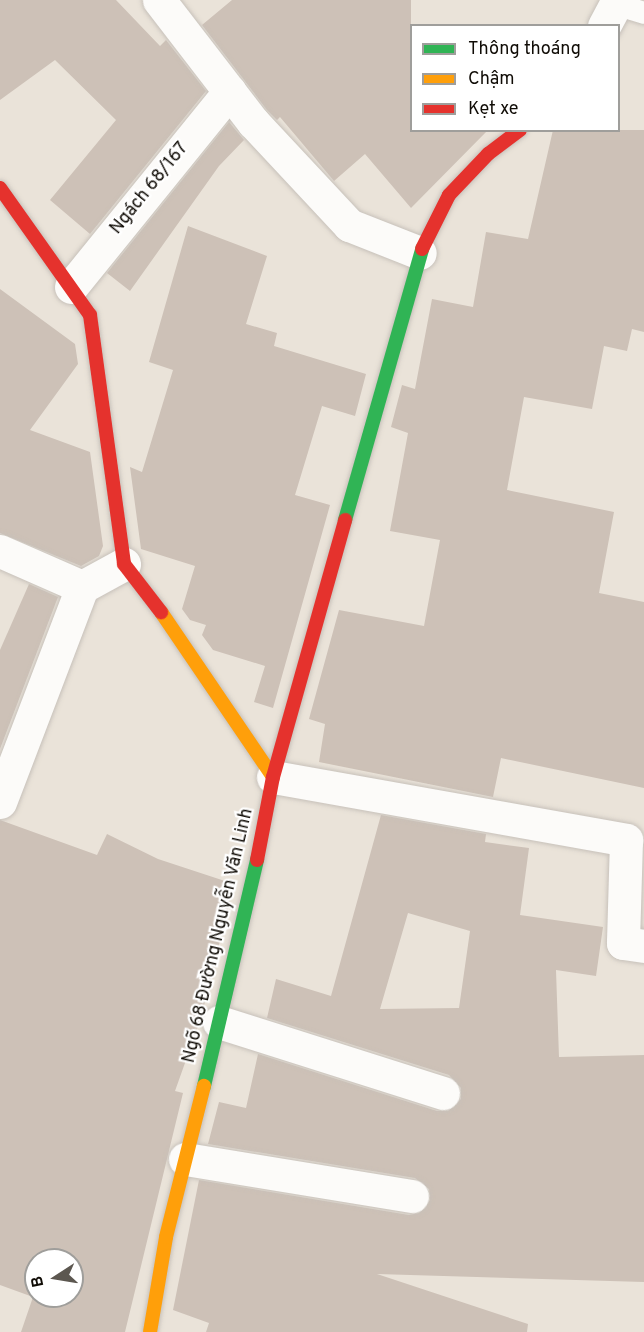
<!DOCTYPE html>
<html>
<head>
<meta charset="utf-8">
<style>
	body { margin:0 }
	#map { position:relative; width:644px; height:1332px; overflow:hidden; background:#eae3d9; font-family:Overpass,sans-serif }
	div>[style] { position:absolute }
	.building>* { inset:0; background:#cdc1b7 }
	.roads { filter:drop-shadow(0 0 2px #c7c1ba) drop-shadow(0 0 2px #c7c1ba) }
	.lane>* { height:22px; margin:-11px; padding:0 11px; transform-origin:11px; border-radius:11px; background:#fcfbf9 }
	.street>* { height:33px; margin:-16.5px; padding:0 16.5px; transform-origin:16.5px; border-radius:16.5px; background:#fcfbf9 }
	.fast>* { height:14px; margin:-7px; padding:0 7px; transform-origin:7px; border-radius:7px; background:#30b455 }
	.slow>* { height:14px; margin:-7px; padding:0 7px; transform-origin:7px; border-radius:7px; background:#ff9f0a }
	.jam>* { height:14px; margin:-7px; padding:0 7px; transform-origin:7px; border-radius:7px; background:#e5322d }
	span { translate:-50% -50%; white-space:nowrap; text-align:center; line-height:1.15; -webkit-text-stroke:4.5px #fff; paint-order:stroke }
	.street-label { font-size:18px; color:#100c06 }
	.legend { position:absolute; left:410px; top:24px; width:210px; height:108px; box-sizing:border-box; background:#fff; border:2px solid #9f9e9b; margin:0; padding:8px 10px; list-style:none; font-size:18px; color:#100c06 }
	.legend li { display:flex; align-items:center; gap:12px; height:30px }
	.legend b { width:30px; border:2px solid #9f9e9b }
	.north { position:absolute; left:24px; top:1248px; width:60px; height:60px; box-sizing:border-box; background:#fff; border:2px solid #9f9e9b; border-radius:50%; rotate:258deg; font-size:16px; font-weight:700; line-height:24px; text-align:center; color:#100c06 }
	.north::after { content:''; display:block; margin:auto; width:21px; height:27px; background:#5c5750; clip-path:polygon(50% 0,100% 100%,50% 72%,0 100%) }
</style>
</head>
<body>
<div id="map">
	<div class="building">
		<i style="clip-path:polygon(0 0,116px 0,160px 46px,166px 40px,206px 91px,90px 234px,50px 200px,116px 120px,55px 60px,0 100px)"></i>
		<i style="clip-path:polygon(232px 0,411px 0,411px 130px,488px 130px,411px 208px,365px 154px,334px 181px,280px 117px,277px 120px,267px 110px,202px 25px)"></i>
		<i style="clip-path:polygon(229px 122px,244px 140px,219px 166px,130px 291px,107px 273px)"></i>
		<i style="clip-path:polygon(553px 130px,644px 130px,644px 332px,632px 329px,627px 351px,604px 346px,592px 409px,524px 397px,507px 490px,614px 512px,599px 593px,644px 602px,644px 788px,501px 758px,493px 797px,319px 762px,325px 724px,309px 719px,339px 610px,424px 626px,440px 540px,390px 531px,408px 433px,391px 427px,402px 385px,415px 389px,432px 299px,473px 307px,486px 232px,528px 239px)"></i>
		<i style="clip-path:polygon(188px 226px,267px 256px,246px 324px,277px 333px,274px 346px,366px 374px,355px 416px,322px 406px,295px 495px,330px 505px,273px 708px,254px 702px,265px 666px,213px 650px,202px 635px,206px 625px,190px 620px,182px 609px,195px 566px,141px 549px,130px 467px,142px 472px,173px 370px,149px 362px)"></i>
		<i style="clip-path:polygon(0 289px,75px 344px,78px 364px,30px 430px,90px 452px,103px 546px,99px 556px,81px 566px,0 533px)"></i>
		<i style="clip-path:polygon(29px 584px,58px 597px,0 749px,0 650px)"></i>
		<i style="clip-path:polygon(evenodd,381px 815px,486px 834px,485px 842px,529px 848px,520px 915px,603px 927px,596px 976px,556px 970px,559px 1057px,644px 1055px,644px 1282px,377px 1274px,528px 1324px,527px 1332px,206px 1332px,209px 1323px,173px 1310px,199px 1180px,409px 1215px,419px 1213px,430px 1200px,429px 1189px,415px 1178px,208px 1144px,219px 1102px,246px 1108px,258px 1054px,437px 1111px,448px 1111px,461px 1099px,461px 1088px,449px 1075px,267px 1018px,276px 979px,331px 996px,381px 815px,408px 913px,470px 931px,459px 1008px,380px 1009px,408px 913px)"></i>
		<i style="clip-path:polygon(evenodd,0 820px,97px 855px,107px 834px,158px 859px,234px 884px,201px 1018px,175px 1091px,183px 1093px,125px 1332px,21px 1332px,33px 1297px,0 1285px,0 820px,36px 1260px,72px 1260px,72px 1296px,36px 1296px,36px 1260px)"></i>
	</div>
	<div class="roads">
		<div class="lane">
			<i style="left:615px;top:4px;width:30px;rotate:17deg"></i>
		</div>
		<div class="street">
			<i style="left:159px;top:0;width:154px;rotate:52.4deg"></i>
			<i style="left:253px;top:122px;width:141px;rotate:47deg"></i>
			<i style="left:349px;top:225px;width:76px;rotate:21.5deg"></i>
			<i style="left:604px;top:26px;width:30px;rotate:-62deg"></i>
			<i style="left:71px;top:287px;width:252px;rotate:-51deg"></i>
			<i style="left:0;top:551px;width:90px;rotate:23.7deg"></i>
			<i style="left:82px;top:587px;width:48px;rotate:-28.7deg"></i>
			<i style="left:273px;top:777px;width:359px;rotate:10.1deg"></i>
			<i style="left:626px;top:840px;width:103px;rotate:91.7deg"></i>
			<i style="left:623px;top:943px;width:21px;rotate:8deg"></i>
			<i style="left:0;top:802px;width:230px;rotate:-69.1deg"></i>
			<i style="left:219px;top:1022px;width:235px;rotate:17.6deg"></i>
			<i style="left:185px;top:1159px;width:230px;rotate:9.3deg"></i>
		</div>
		<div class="fast">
			<i style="left:345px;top:520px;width:282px;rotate:-74.1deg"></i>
			<i style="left:204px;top:1086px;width:232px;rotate:-76.8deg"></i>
		</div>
		<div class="slow">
			<i style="left:161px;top:612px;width:199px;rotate:55.8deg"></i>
			<i style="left:150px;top:1332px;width:96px;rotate:-80.4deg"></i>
			<i style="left:166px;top:1237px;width:156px;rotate:-75.9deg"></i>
		</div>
		<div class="jam">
			<i style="left:0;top:188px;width:156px;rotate:54.7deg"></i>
			<i style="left:90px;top:315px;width:251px;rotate:82.2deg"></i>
			<i style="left:124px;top:564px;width:61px;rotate:52.4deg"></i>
			<i style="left:422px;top:249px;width:60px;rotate:-63.4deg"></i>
			<i style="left:449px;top:195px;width:57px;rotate:-46.4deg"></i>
			<i style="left:488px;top:154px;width:40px;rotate:-37deg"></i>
			<i style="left:257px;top:860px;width:85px;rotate:-79.1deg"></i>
			<i style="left:273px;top:777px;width:267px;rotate:-74.3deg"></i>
		</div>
	</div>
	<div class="street-label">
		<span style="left:150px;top:189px;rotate:-51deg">Ngách 68/167</span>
		<span style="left:219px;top:936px;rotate:-77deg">Ngõ 68 Đường Nguyễn Văn Linh</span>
	</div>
	<ul class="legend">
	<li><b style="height:8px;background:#30b455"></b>Thông thoáng</li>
	<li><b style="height:8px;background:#ff9f0a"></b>Chậm</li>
	<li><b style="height:8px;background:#e5322d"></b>Kẹt xe</li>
	</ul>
	<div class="north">B</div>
</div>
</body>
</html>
